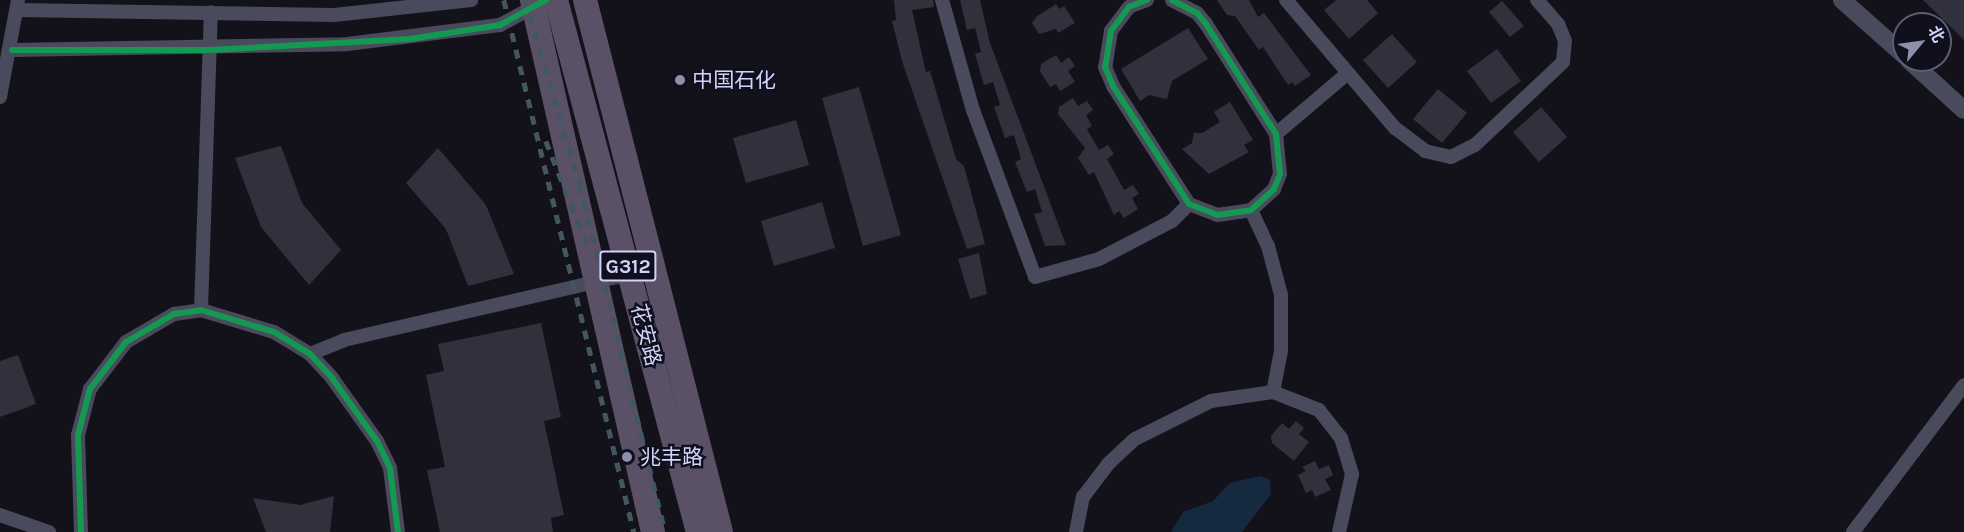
<!DOCTYPE html>
<html>
<head>
<meta charset="utf-8">
<style>
	body { margin:0 }
	#map { position:relative; width:1964px; height:532px; overflow:hidden; background:#13121a; font-family:Karla,"Noto Sans SC",sans-serif }
	div>[style] { position:absolute }
	.water>* { inset:0; background:#152a3e }
	.building>* { inset:0; background:#31303d }
	.minor>* { height:14px; margin:-7px; padding:0 7px; transform-origin:7px; border-radius:7px; background:#494a5b }
	.tertiary>* { height:18px; margin:-9px; padding:0 9px; transform-origin:9px; border-radius:9px; background:#494a5b }
	.trunk>* { height:24px; margin:-12px; padding:0 12px; transform-origin:12px; border-radius:12px; background:#5a5166 }
	.rail>* { height:4.5px; margin-top:-2.25px; transform-origin:0; background:repeating-linear-gradient(90deg,#435760 0 9px,transparent 0 17px) }
	.cycleway>* { height:6px; margin:-3px; padding:0 3px; transform-origin:3px; border-radius:3px; background:#139951 }
	.dots>* { width:16px; height:16px; translate:-50% -50%; box-sizing:border-box; border:3px solid #100f1e; border-radius:50% }
	span { translate:-50% -50%; white-space:nowrap; text-align:center; line-height:1.15; -webkit-text-stroke:5px #100f1e; paint-order:stroke }
	.shield-label span { padding:2px 4px; background:#100f1e; border:2px solid; border-radius:4px; -webkit-text-stroke-width:0 }
	.shield-label { font-size:20px; color:#d2d3f9; font-weight:700 }
	.poi-label { font-size:21px; color:#d2d3f9 }
	.left { translate:0 -50%; text-align:left }
	.street-label { font-size:21px; color:#d2d3f9 }
	.north { position:absolute; left:1892px; top:12px; width:60px; height:60px; box-sizing:border-box; background:#100f1e; border:2px solid #5e5d76; border-radius:50%; rotate:61deg; font-size:16px; font-weight:700; line-height:24px; text-align:center; color:#d2d3f9 }
	.north::after { content:''; display:block; margin:auto; width:21px; height:27px; background:#8f8fab; clip-path:polygon(50% 0,100% 100%,50% 72%,0 100%) }
</style>
</head>
<body>
<div id="map">
	<div class="water">
		<i style="clip-path:polygon(1260px 476px,1270px 480px,1271px 494px,1242px 532px,1171px 532px,1183px 512px,1213px 501px,1230px 483px)"></i>
	</div>
	<div class="building">
		<i style="clip-path:polygon(894px 0,933px 0,934px 7px,912px 10px,926px 72px,930px 71px,956px 159px,964px 166px,985px 244px,967px 249px,902px 61px,892px 21px,896px 20px)"></i>
		<i style="clip-path:polygon(960px 0,980px 0,990px 43px,1066px 245px,1045px 246px,1034px 214px,1042px 212px,1035px 189px,1027px 192px,1015px 162px,1021px 159px,1014px 135px,1005px 138px,994px 107px,1000px 105px,993px 82px,984px 85px,975px 54px,981px 52px,975px 28px,967px 30px)"></i>
		<i style="clip-path:polygon(1217px 0,1249px 0,1258px 17px,1264px 13px,1311px 75px,1295px 86px,1292px 82px,1288px 85px,1263px 47px,1259px 50px,1235px 16px,1227px 15px)"></i>
		<i style="clip-path:polygon(1336px 0,1367px 0,1378px 13px,1349px 39px,1324px 10px)"></i>
		<i style="clip-path:polygon(1923px 0,1964px 0,1964px 40px)"></i>
		<i style="clip-path:polygon(1502px 1px,1524px 26px,1510px 37px,1489px 12px)"></i>
		<i style="clip-path:polygon(1056px 4px,1059px 9px,1064px 6px,1075px 23px,1058px 33px,1056px 29px,1039px 34px,1032px 23px,1036px 17px)"></i>
		<i style="clip-path:polygon(1188px 28px,1208px 59px,1172px 81px,1167px 99px,1149px 95px,1140px 101px,1121px 69px)"></i>
		<i style="clip-path:polygon(1392px 34px,1417px 62px,1388px 88px,1363px 60px)"></i>
		<i style="clip-path:polygon(1497px 49px,1521px 81px,1491px 103px,1467px 71px)"></i>
		<i style="clip-path:polygon(1056px 55px,1061px 63px,1069px 57px,1075px 66px,1068px 71px,1075px 82px,1060px 91px,1056px 84px,1050px 87px,1040px 71px,1041px 64px)"></i>
		<i style="clip-path:polygon(859px 87px,901px 235px,863px 246px,822px 98px)"></i>
		<i style="clip-path:polygon(1438px 89px,1467px 113px,1442px 143px,1413px 119px)"></i>
		<i style="clip-path:polygon(1073px 98px,1078px 106px,1087px 101px,1093px 110px,1086px 115px,1092px 126px,1087px 129px,1099px 150px,1108px 145px,1114px 154px,1107px 159px,1124px 190px,1133px 185px,1139px 194px,1132px 198px,1138px 209px,1124px 218px,1119px 211px,1114px 215px,1094px 172px,1089px 175px,1078px 158px,1085px 148px,1058px 114px,1059px 107px)"></i>
		<i style="clip-path:polygon(1230px 102px,1253px 140px,1244px 145px,1249px 152px,1209px 174px,1182px 149px,1192px 143px,1194px 133px,1202px 133px,1220px 122px,1214px 112px)"></i>
		<i style="clip-path:polygon(1541px 107px,1567px 137px,1539px 162px,1513px 132px)"></i>
		<i style="clip-path:polygon(796px 120px,809px 165px,746px 183px,733px 138px)"></i>
		<i style="clip-path:polygon(281px 146px,302px 203px,341px 250px,309px 285px,261px 227px,235px 158px)"></i>
		<i style="clip-path:polygon(438px 148px,486px 205px,514px 274px,468px 286px,446px 229px,406px 183px)"></i>
		<i style="clip-path:polygon(822px 202px,835px 248px,774px 266px,761px 221px)"></i>
		<i style="clip-path:polygon(979px 253px,987px 294px,970px 299px,958px 259px)"></i>
		<i style="clip-path:polygon(541px 323px,561px 417px,544px 421px,564px 515px,551px 518px,553px 532px,440px 532px,427px 470px,445px 467px,426px 375px,444px 371px,438px 344px)"></i>
		<i style="clip-path:polygon(18px 355px,36px 404px,0 417px,0 361px)"></i>
		<i style="clip-path:polygon(1296px 421px,1304px 428px,1299px 434px,1309px 442px,1294px 461px,1272px 443px,1271px 436px,1282px 423px,1289px 429px)"></i>
		<i style="clip-path:polygon(1315px 461px,1319px 469px,1329px 465px,1333px 475px,1325px 479px,1331px 490px,1315px 497px,1312px 490px,1306px 493px,1298px 475px,1306px 471px,1302px 467px)"></i>
		<i style="clip-path:polygon(334px 496px,330px 532px,266px 532px,253px 498px,300px 505px)"></i>
	</div>
	<div class="minor">
		<i style="left:942px;top:0;width:114px;rotate:74.3deg"></i>
		<i style="left:973px;top:110px;width:178px;rotate:69.6deg"></i>
		<i style="left:1035px;top:277px;width:66px;rotate:-15.7deg"></i>
		<i style="left:1099px;top:259px;width:82px;rotate:-27.5deg"></i>
		<i style="left:1172px;top:221px;width:24px;rotate:-45deg"></i>
		<i style="left:1147px;top:0;width:19px;rotate:159deg"></i>
		<i style="left:1129px;top:7px;width:30px;rotate:127deg"></i>
		<i style="left:1111px;top:31px;width:36px;rotate:99deg"></i>
		<i style="left:1105px;top:67px;width:21px;rotate:67deg"></i>
		<i style="left:1113px;top:86px;width:140px;rotate:57.2deg"></i>
		<i style="left:1189px;top:204px;width:30px;rotate:21deg"></i>
		<i style="left:1217px;top:215px;width:34px;rotate:-8deg"></i>
		<i style="left:1251px;top:210px;width:31px;rotate:-42deg"></i>
		<i style="left:1274px;top:189px;width:16px;rotate:-68deg"></i>
		<i style="left:1280px;top:174px;width:40px;rotate:-95.7deg"></i>
		<i style="left:1276px;top:134px;width:130px;rotate:-122.5deg"></i>
		<i style="left:1206px;top:24px;width:14px;rotate:-129deg"></i>
		<i style="left:1197px;top:13px;width:28px;rotate:-153deg"></i>
		<i style="left:1286px;top:0;width:168px;rotate:49.6deg"></i>
		<i style="left:1395px;top:128px;width:38px;rotate:37deg"></i>
		<i style="left:1425px;top:151px;width:27px;rotate:13deg"></i>
		<i style="left:1451px;top:157px;width:27px;rotate:-27deg"></i>
		<i style="left:1475px;top:145px;width:121px;rotate:-43.3deg"></i>
		<i style="left:1563px;top:62px;width:21px;rotate:-85deg"></i>
		<i style="left:1565px;top:41px;width:18px;rotate:-112deg"></i>
		<i style="left:1558px;top:24px;width:32px;rotate:-131deg"></i>
		<i style="left:17px;top:10px;width:317px;rotate:0.9deg"></i>
		<i style="left:334px;top:15px;width:138px;rotate:-6.2deg"></i>
		<i style="left:12px;top:50px;width:335px;rotate:-1deg"></i>
		<i style="left:347px;top:44px;width:154px;rotate:-7.1deg"></i>
		<i style="left:500px;top:25px;width:42px;rotate:-28.4deg"></i>
		<i style="left:0;top:97px;width:99px;rotate:-79.5deg"></i>
		<i style="left:1276px;top:134px;width:94px;rotate:-40.3deg"></i>
		<i style="left:1251px;top:210px;width:40px;rotate:65deg"></i>
		<i style="left:1268px;top:246px;width:51px;rotate:75.1deg"></i>
		<i style="left:1281px;top:295px;width:56px;rotate:90deg"></i>
		<i style="left:1281px;top:351px;width:42px;rotate:101deg"></i>
		<i style="left:201px;top:310px;width:298px;rotate:-88.1deg"></i>
		<i style="left:310px;top:354px;width:37px;rotate:-22deg"></i>
		<i style="left:344px;top:340px;width:289px;rotate:-13deg"></i>
		<i style="left:0;top:515px;width:52px;rotate:19.1deg"></i>
		<i style="left:81px;top:532px;width:97px;rotate:-91.8deg"></i>
		<i style="left:78px;top:435px;width:48px;rotate:-75.4deg"></i>
		<i style="left:90px;top:389px;width:59px;rotate:-52.5deg"></i>
		<i style="left:126px;top:342px;width:56px;rotate:-30.3deg"></i>
		<i style="left:174px;top:314px;width:27px;rotate:-8deg"></i>
		<i style="left:201px;top:310px;width:76px;rotate:16.8deg"></i>
		<i style="left:274px;top:332px;width:42px;rotate:31.4deg"></i>
		<i style="left:310px;top:354px;width:33px;rotate:47deg"></i>
		<i style="left:332px;top:378px;width:77px;rotate:54.5deg"></i>
		<i style="left:377px;top:441px;width:30px;rotate:64deg"></i>
		<i style="left:390px;top:468px;width:64px;rotate:82.9deg"></i>
		<i style="left:1076px;top:532px;width:36px;rotate:-79deg"></i>
		<i style="left:1083px;top:497px;width:43px;rotate:-52.6deg"></i>
		<i style="left:1109px;top:463px;width:35px;rotate:-43deg"></i>
		<i style="left:1135px;top:439px;width:85px;rotate:-26.6deg"></i>
		<i style="left:1211px;top:401px;width:63px;rotate:-8.3deg"></i>
		<i style="left:1273px;top:392px;width:49px;rotate:21.4deg"></i>
		<i style="left:1319px;top:410px;width:36px;rotate:52deg"></i>
		<i style="left:1341px;top:438px;width:38px;rotate:73deg"></i>
		<i style="left:1352px;top:474px;width:59px;rotate:102.6deg"></i>
		<i style="left:1853px;top:532px;width:184px;rotate:-52.9deg"></i>
	</div>
	<div class="tertiary">
		<i style="left:1842px;top:0;width:83px;rotate:41.6deg"></i>
		<i style="left:1909px;top:60px;width:74px;rotate:42.3deg"></i>
	</div>
	<div class="trunk">
		<i style="left:532px;top:0;width:546px;rotate:77.19deg"></i>
		<i style="left:556px;top:0;width:551px;rotate:75.06deg"></i>
		<i style="left:585px;top:0;width:549px;rotate:75.66deg"></i>
	</div>
	<div class="rail">
		<i style="left:504px;top:0;width:548px;rotate:76.27deg"></i>
		<i style="left:525px;top:0;width:193px;rotate:73.4deg"></i>
		<i style="left:580px;top:185px;width:357px;rotate:76.2deg"></i>
		<i style="left:546px;top:141px;width:114px;rotate:68.4deg"></i>
	</div>
	<div class="cycleway">
		<i style="left:1147px;top:0;width:19px;rotate:159deg"></i>
		<i style="left:1129px;top:7px;width:30px;rotate:127deg"></i>
		<i style="left:1111px;top:31px;width:36px;rotate:99deg"></i>
		<i style="left:1105px;top:67px;width:21px;rotate:67deg"></i>
		<i style="left:1113px;top:86px;width:140px;rotate:57.2deg"></i>
		<i style="left:1189px;top:204px;width:30px;rotate:21deg"></i>
		<i style="left:1217px;top:215px;width:34px;rotate:-8deg"></i>
		<i style="left:1251px;top:210px;width:31px;rotate:-42deg"></i>
		<i style="left:1274px;top:189px;width:16px;rotate:-68deg"></i>
		<i style="left:1280px;top:174px;width:40px;rotate:-95.7deg"></i>
		<i style="left:1276px;top:134px;width:130px;rotate:-122.5deg"></i>
		<i style="left:1206px;top:24px;width:14px;rotate:-129deg"></i>
		<i style="left:1197px;top:13px;width:28px;rotate:-153deg"></i>
		<i style="left:12px;top:50px;width:199px"></i>
		<i style="left:211px;top:50px;width:199px;rotate:-3.2deg"></i>
		<i style="left:410px;top:39px;width:91px;rotate:-8.8deg"></i>
		<i style="left:500px;top:25px;width:52px;rotate:-28.5deg"></i>
		<i style="left:81px;top:532px;width:97px;rotate:-91.8deg"></i>
		<i style="left:78px;top:435px;width:48px;rotate:-75.4deg"></i>
		<i style="left:90px;top:389px;width:59px;rotate:-52.5deg"></i>
		<i style="left:126px;top:342px;width:56px;rotate:-30.3deg"></i>
		<i style="left:174px;top:314px;width:27px;rotate:-8deg"></i>
		<i style="left:201px;top:310px;width:76px;rotate:16.8deg"></i>
		<i style="left:274px;top:332px;width:42px;rotate:31.4deg"></i>
		<i style="left:310px;top:354px;width:33px;rotate:47deg"></i>
		<i style="left:332px;top:378px;width:77px;rotate:54.5deg"></i>
		<i style="left:377px;top:441px;width:30px;rotate:64deg"></i>
		<i style="left:390px;top:468px;width:64px;rotate:82.9deg"></i>
	</div>
	<div class="dots">
		<i style="left:680px;top:80px;background:#8f8fab"></i>
		<i style="left:627px;top:457px;background:#8f8fab"></i>
	</div>
	<div class="shield-label">
		<span style="left:628px;top:266px">G312</span>
	</div>
	<div class="poi-label">
		<span class="left" style="left:692px;top:80px">中国石化</span>
		<span class="left" style="left:640px;top:457px">兆丰路</span>
	</div>
	<div class="street-label">
		<span style="left:646px;top:335px;rotate:75deg">花安路</span>
	</div>
	<div class="north">北</div>
</div>
</body>
</html>
